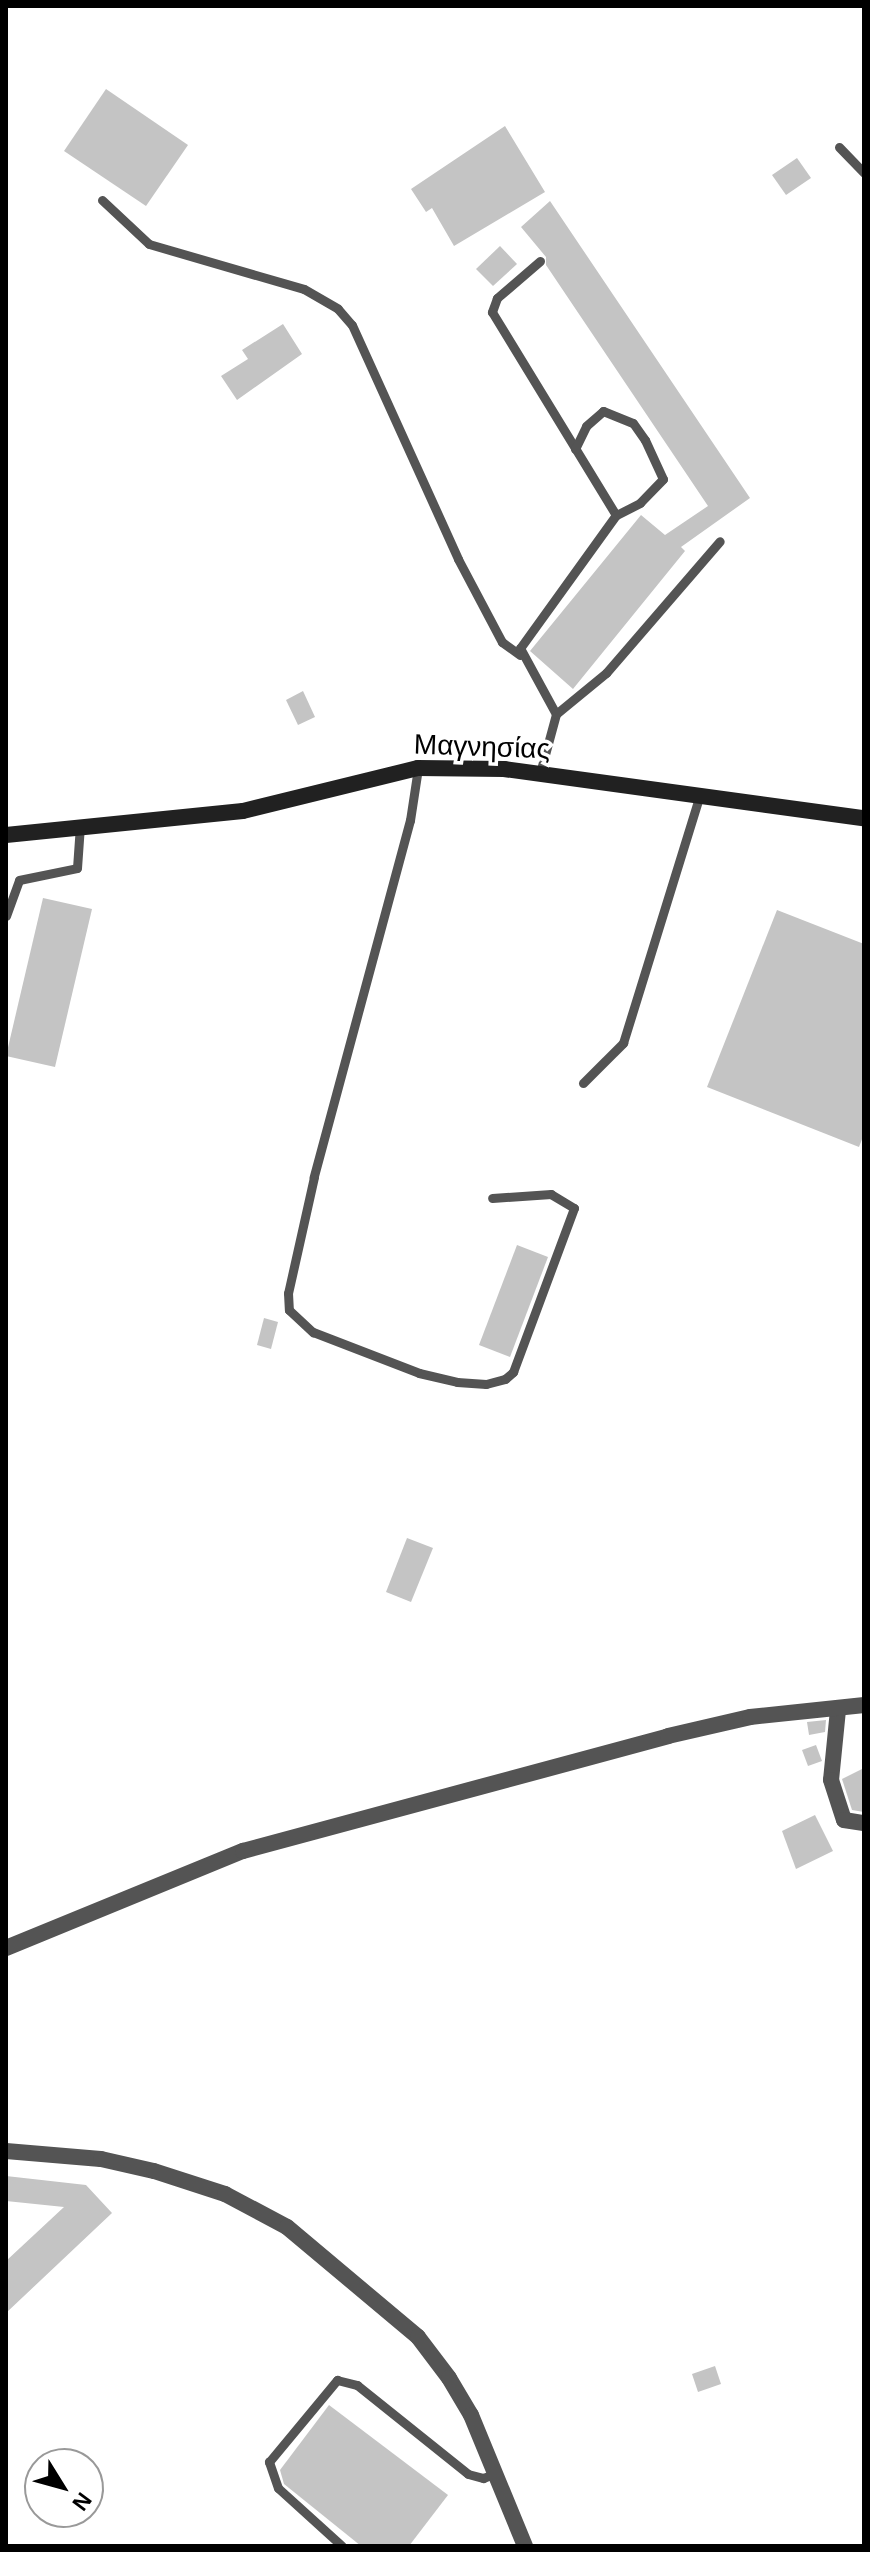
<!DOCTYPE html>
<html>
<head>
<meta charset="utf-8">
<style>
	body { margin:0 }
	#map { position:relative; width:870px; height:2552px; overflow:hidden; background:#fff; font-family:Arial,sans-serif }
	div>[style] { position:absolute }
	.building>* { inset:0; background:#c4c4c4 }
	.lane>* { height:9px; margin:-4.5px; padding:0 4.5px; transform-origin:4.5px; border-radius:4.5px; background:#545454 }
	.street>* { height:16px; margin:-8px; padding:0 8px; transform-origin:8px; border-radius:8px; background:#545454 }
	.secondary>* { height:16px; margin:-8px; padding:0 8px; transform-origin:8px; border-radius:8px; background:#212121 }
	span { translate:-50% -50%; white-space:nowrap; text-align:center; line-height:1.15; -webkit-text-stroke:7px #fff; paint-order:stroke }
	.street-label { font-size:28px; color:#000 }
	.frame { position:absolute; inset:0; border:8px solid #000; pointer-events:none }
	.north { position:absolute; left:24px; top:2448px; width:80px; height:80px; box-sizing:border-box; background:#fff; border:2px solid #999; border-radius:50%; rotate:127deg; font-size:22px; font-weight:700; line-height:32px; text-align:center; color:#000 }
	.north::after { content:''; display:block; margin:auto; width:28px; height:36px; background:#000; clip-path:polygon(50% 0,100% 100%,50% 72%,0 100%) }
</style>
</head>
<body>
<div id="map">
	<div class="building">
		<i style="clip-path:polygon(106px 89px,188px 145px,146px 206px,64px 151px)"></i>
		<i style="clip-path:polygon(505px 126px,545px 192px,454px 246px,432px 208px,426px 212px,411px 189px)"></i>
		<i style="clip-path:polygon(797px 158px,811px 178px,786px 195px,772px 175px)"></i>
		<i style="clip-path:polygon(550px 201px,750px 498px,681px 547px,685px 551px,573px 689px,530px 651px,641px 515px,665px 535px,708px 506px,546px 265px,546px 257px,521px 227px)"></i>
		<i style="clip-path:polygon(500px 246px,517px 264px,493px 286px,476px 269px)"></i>
		<i style="clip-path:polygon(283px 324px,302px 354px,237px 400px,221px 376px,248px 359px,242px 350px)"></i>
		<i style="clip-path:polygon(303px 691px,315px 717px,298px 725px,286px 700px)"></i>
		<i style="clip-path:polygon(43px 898px,92px 909px,55px 1067px,6px 1056px)"></i>
		<i style="clip-path:polygon(777px 910px,864px 944px,864px 1134px,859px 1147px,707px 1087px)"></i>
		<i style="clip-path:polygon(517px 1245px,548px 1257px,510px 1357px,479px 1345px)"></i>
		<i style="clip-path:polygon(264px 1318px,278px 1322px,271px 1349px,257px 1345px)"></i>
		<i style="clip-path:polygon(407px 1538px,433px 1548px,411px 1602px,386px 1592px)"></i>
		<i style="clip-path:polygon(826px 1720px,825px 1732px,809px 1735px,807px 1722px)"></i>
		<i style="clip-path:polygon(816px 1745px,822px 1761px,808px 1766px,802px 1750px)"></i>
		<i style="clip-path:polygon(864px 1768px,864px 1812px,852px 1810px,842px 1779px)"></i>
		<i style="clip-path:polygon(815px 1815px,833px 1851px,796px 1869px,782px 1831px)"></i>
		<i style="clip-path:polygon(6px 2176px,86px 2185px,112px 2213px,6px 2313px,6px 2261px,64px 2207px,6px 2201px)"></i>
		<i style="clip-path:polygon(715px 2366px,721px 2384px,698px 2392px,692px 2374px)"></i>
		<i style="clip-path:polygon(329px 2405px,448px 2495px,409px 2546px,361px 2546px,284px 2484px,280px 2470px)"></i>
	</div>
	<div class="lane">
		<i style="left:839px;top:147px;width:36px;rotate:46deg"></i>
		<i style="left:102px;top:200px;width:64px;rotate:43.1deg"></i>
		<i style="left:149px;top:244px;width:161px;rotate:16.2deg"></i>
		<i style="left:304px;top:289px;width:39px;rotate:30deg"></i>
		<i style="left:338px;top:309px;width:21px;rotate:49deg"></i>
		<i style="left:352px;top:325px;width:257px;rotate:65.6deg"></i>
		<i style="left:458px;top:559px;width:94px;rotate:62.1deg"></i>
		<i style="left:502px;top:642px;width:22px;rotate:36deg"></i>
		<i style="left:540px;top:261px;width:57px;rotate:139.3deg"></i>
		<i style="left:497px;top:298px;width:15px;rotate:110deg"></i>
		<i style="left:492px;top:312px;width:238px;rotate:58.6deg"></i>
		<i style="left:616px;top:515px;width:164px;rotate:125.8deg"></i>
		<i style="left:520px;top:648px;width:75px;rotate:61.4deg"></i>
		<i style="left:575px;top:449px;width:25px;rotate:-64deg"></i>
		<i style="left:586px;top:426px;width:23px;rotate:-41deg"></i>
		<i style="left:603px;top:411px;width:32px;rotate:22deg"></i>
		<i style="left:633px;top:423px;width:21px;rotate:55deg"></i>
		<i style="left:645px;top:440px;width:43px;rotate:65.2deg"></i>
		<i style="left:663px;top:479px;width:33px;rotate:134deg"></i>
		<i style="left:640px;top:503px;width:27px;rotate:153deg"></i>
		<i style="left:418px;top:768px;width:53px;rotate:98.7deg"></i>
		<i style="left:410px;top:820px;width:370px;rotate:105.1deg"></i>
		<i style="left:314px;top:1177px;width:119px;rotate:102.6deg"></i>
		<i style="left:288px;top:1293px;width:17px;rotate:87deg"></i>
		<i style="left:289px;top:1310px;width:33px;rotate:43deg"></i>
		<i style="left:313px;top:1332px;width:114px;rotate:21.1deg"></i>
		<i style="left:419px;top:1373px;width:39px;rotate:13deg"></i>
		<i style="left:457px;top:1382px;width:29px;rotate:4deg"></i>
		<i style="left:486px;top:1384px;width:20px;rotate:-15deg"></i>
		<i style="left:505px;top:1379px;width:11px;rotate:-41deg"></i>
		<i style="left:513px;top:1372px;width:175px;rotate:-69.6deg"></i>
		<i style="left:574px;top:1208px;width:27px;rotate:-149deg"></i>
		<i style="left:551px;top:1194px;width:59px;rotate:176.1deg"></i>
		<i style="left:540px;top:773px;width:61px;rotate:-74.8deg"></i>
		<i style="left:556px;top:714px;width:65px;rotate:-39.4deg"></i>
		<i style="left:606px;top:673px;width:174px;rotate:-49.2deg"></i>
		<i style="left:6px;top:916px;width:38px;rotate:-70deg"></i>
		<i style="left:19px;top:880px;width:59px;rotate:-11.7deg"></i>
		<i style="left:77px;top:868px;width:39px;rotate:-86deg"></i>
		<i style="left:583px;top:1083px;width:57px;rotate:-45deg"></i>
		<i style="left:623px;top:1043px;width:257px;rotate:-72.8deg"></i>
		<i style="left:342px;top:2546px;width:86px;rotate:-137.8deg"></i>
		<i style="left:278px;top:2488px;width:28px;rotate:-109deg"></i>
		<i style="left:269px;top:2462px;width:107px;rotate:-50.3deg"></i>
		<i style="left:337px;top:2380px;width:21px;rotate:14deg"></i>
		<i style="left:357px;top:2385px;width:142px;rotate:38.7deg"></i>
		<i style="left:468px;top:2474px;width:16px;rotate:15deg"></i>
		<i style="left:483px;top:2478px;width:15px;rotate:-20deg"></i>
	</div>
	<div class="street">
		<i style="left:838px;top:1710px;width:70px;rotate:95.7deg"></i>
		<i style="left:831px;top:1780px;width:42px;rotate:72deg"></i>
		<i style="left:844px;top:1820px;width:20px;rotate:9deg"></i>
		<i style="left:6px;top:1948px;width:256px;rotate:-22.3deg"></i>
		<i style="left:243px;top:1851px;width:440px;rotate:-15.1deg"></i>
		<i style="left:668px;top:1736px;width:84px;rotate:-13deg"></i>
		<i style="left:750px;top:1717px;width:115px;rotate:-6deg"></i>
		<i style="left:6px;top:2151px;width:95px;rotate:4.8deg"></i>
		<i style="left:101px;top:2159px;width:54px;rotate:12.8deg"></i>
		<i style="left:154px;top:2171px;width:75px;rotate:17.9deg"></i>
		<i style="left:225px;top:2194px;width:70px;rotate:28deg"></i>
		<i style="left:287px;top:2227px;width:171px;rotate:40deg"></i>
		<i style="left:418px;top:2337px;width:51px;rotate:52.9deg"></i>
		<i style="left:449px;top:2378px;width:43px;rotate:59.3deg"></i>
		<i style="left:471px;top:2415px;width:142px;rotate:67.6deg"></i>
	</div>
	<div class="secondary">
		<i style="left:6px;top:835px;width:238px;rotate:-5.8deg"></i>
		<i style="left:243px;top:811px;width:180px;rotate:-13.8deg"></i>
		<i style="left:418px;top:768px;width:86px;rotate:0.7deg"></i>
		<i style="left:504px;top:769px;width:363px;rotate:7.8deg"></i>
	</div>
	<div class="street-label">
		<span style="left:482px;top:747px;rotate:2deg">Μαγνησίας</span>
	</div>
	<div class="frame"></div>
	<div class="north">N</div>
</div>
</body>
</html>
